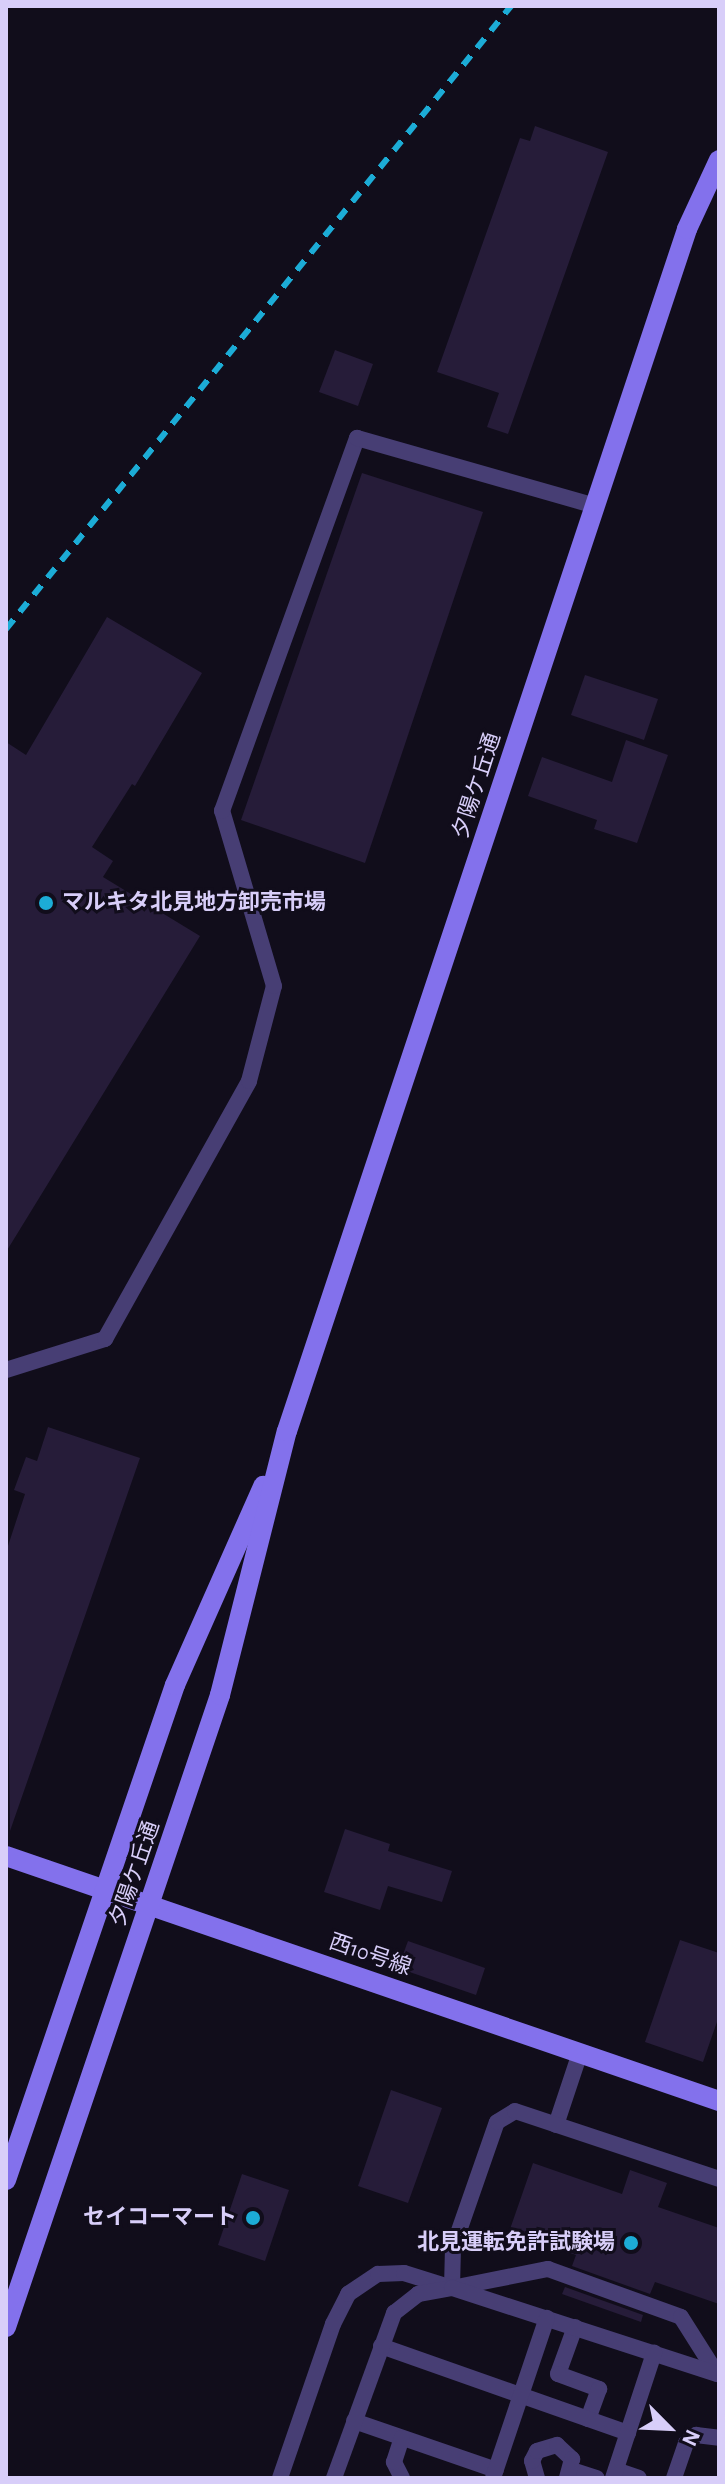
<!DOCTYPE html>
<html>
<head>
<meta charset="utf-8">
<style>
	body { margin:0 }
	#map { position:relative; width:725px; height:2484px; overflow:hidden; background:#110d1b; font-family:"Alegreya Sans","Noto Sans JP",sans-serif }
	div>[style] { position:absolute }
	.building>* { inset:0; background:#261c39 }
	.lane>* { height:16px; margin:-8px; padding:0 8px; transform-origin:8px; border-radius:8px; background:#473e74 }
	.secondary>* { height:20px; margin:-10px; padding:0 10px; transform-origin:10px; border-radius:10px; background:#8371ec }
	.rail>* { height:6px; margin-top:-3px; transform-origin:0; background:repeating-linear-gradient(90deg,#1cacd6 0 12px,transparent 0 22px) }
	.dots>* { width:22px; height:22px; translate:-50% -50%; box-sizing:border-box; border:4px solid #110d1b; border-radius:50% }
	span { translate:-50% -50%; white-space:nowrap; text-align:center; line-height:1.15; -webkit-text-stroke:6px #110d1b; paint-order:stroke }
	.street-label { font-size:22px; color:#d8cef9 }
	.poi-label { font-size:22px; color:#d8cef9; font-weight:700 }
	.left { translate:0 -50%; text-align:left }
	.right { translate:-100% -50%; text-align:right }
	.frame { position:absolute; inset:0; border:8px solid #d8cef9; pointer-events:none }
	.north { position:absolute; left:629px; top:2388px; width:80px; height:80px; -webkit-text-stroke:6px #110d1b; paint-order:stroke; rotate:114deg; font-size:22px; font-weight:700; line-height:32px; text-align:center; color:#d8cef9 }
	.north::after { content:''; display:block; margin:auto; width:28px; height:36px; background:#d8cef9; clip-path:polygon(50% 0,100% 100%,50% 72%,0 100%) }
</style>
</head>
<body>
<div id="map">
	<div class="building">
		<i style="clip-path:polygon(535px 126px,608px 152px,508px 434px,487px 427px,499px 393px,437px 372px,520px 138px,530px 141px)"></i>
		<i style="clip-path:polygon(335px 350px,373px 364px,358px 406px,319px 392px)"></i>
		<i style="clip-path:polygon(362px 473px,483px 512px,365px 863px,241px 820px)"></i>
		<i style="clip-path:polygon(107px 617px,202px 673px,135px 786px,132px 784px,92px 847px,113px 861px,103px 877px,200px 936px,6px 1252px,6px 742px,26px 755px)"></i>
		<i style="clip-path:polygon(585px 675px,658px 699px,644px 740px,571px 715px)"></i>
		<i style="clip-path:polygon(626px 740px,668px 755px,637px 843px,594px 829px,597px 820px,528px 796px,542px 757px,612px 782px)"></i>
		<i style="clip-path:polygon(48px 1427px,140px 1458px,10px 1831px,6px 1552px,25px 1494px,14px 1490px,26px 1457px,37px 1461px)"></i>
		<i style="clip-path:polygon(345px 1829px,390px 1844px,388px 1851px,452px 1871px,442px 1902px,388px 1886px,380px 1910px,324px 1892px)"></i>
		<i style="clip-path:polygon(680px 1940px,719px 1953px,719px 2016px,703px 2062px,645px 2042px)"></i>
		<i style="clip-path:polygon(408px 1941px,485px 1968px,476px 1995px,398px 1968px)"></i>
		<i style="clip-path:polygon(391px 2090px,442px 2108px,408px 2203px,358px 2186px)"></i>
		<i style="clip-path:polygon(533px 2163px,622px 2194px,630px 2170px,667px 2183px,658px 2207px,719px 2228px,719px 2304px,655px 2282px,650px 2294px,572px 2266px,576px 2255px,509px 2232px)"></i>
		<i style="clip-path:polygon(242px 2174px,289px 2190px,265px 2261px,218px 2245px)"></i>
		<i style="clip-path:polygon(565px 2287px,643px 2315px,641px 2322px,562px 2294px)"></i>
	</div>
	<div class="lane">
		<i style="left:6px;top:1370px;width:104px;rotate:-17.4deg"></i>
		<i style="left:105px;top:1339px;width:295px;rotate:-60.8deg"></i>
		<i style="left:249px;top:1081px;width:98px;rotate:-75.3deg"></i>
		<i style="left:274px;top:986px;width:183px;rotate:-106.5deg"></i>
		<i style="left:222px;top:811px;width:397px;rotate:-70.1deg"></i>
		<i style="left:357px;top:438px;width:248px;rotate:15.9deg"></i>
		<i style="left:556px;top:2125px;width:76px;rotate:-71.6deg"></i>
		<i style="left:452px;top:2288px;width:40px;rotate:-88.6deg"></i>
		<i style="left:453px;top:2248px;width:133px;rotate:-70.8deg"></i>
		<i style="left:497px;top:2122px;width:21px;rotate:-31deg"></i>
		<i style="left:515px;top:2111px;width:215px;rotate:18.4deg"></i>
		<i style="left:575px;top:2327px;width:50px;rotate:109.9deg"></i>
		<i style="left:558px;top:2374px;width:44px;rotate:20.1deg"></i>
		<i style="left:599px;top:2389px;width:32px;rotate:110deg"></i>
		<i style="left:381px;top:2346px;width:262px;rotate:19.4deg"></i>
		<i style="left:354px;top:2421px;width:150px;rotate:19deg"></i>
		<i style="left:572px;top:2470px;width:26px;rotate:18deg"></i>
		<i style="left:616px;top:2470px;width:24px;rotate:19deg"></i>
		<i style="left:280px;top:2478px;width:163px;rotate:-71deg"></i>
		<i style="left:333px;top:2324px;width:34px;rotate:-63deg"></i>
		<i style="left:348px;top:2294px;width:36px;rotate:-34deg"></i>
		<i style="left:378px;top:2274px;width:26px;rotate:-2deg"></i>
		<i style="left:404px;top:2273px;width:50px;rotate:17.4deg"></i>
		<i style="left:452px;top:2288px;width:98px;rotate:-11.2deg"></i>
		<i style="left:548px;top:2269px;width:141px;rotate:19.8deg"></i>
		<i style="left:681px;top:2317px;width:67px;rotate:57.7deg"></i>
		<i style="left:334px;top:2478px;width:176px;rotate:-70deg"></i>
		<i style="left:394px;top:2313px;width:31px;rotate:-38deg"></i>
		<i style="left:418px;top:2294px;width:35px;rotate:-10deg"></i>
		<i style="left:452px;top:2288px;width:279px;rotate:18deg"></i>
		<i style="left:402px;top:2478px;width:18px;rotate:-117deg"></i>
		<i style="left:394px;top:2462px;width:25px;rotate:-72deg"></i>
		<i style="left:493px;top:2478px;width:169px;rotate:-71.4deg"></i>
		<i style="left:537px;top:2478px;width:18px;rotate:-106deg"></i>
		<i style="left:532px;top:2461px;width:11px;rotate:-63deg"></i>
		<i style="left:537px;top:2451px;width:21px;rotate:-17deg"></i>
		<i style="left:557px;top:2445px;width:21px;rotate:43deg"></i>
		<i style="left:572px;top:2459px;width:20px;rotate:105deg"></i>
		<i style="left:613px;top:2478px;width:132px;rotate:-71.8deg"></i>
		<i style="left:674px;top:2478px;width:37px;rotate:-71deg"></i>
		<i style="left:686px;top:2443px;width:13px;rotate:-39deg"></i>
		<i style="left:696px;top:2435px;width:23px;rotate:7deg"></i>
	</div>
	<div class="secondary">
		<i style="left:6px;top:1856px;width:754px;rotate:18.96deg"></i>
		<i style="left:6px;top:2180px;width:523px;rotate:-71.15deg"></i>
		<i style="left:175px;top:1685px;width:218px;rotate:-66.1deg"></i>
		<i style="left:6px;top:2327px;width:667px;rotate:-71.29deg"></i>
		<i style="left:220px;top:1695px;width:272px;rotate:-75.8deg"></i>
		<i style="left:287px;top:1431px;width:1267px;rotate:-71.59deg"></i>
		<i style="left:687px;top:229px;width:76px;rotate:-65.1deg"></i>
	</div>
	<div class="rail">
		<i style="left:6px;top:629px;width:802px;rotate:-50.97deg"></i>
	</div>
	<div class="dots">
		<i style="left:46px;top:903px;background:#1cacd6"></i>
		<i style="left:253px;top:2218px;background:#1cacd6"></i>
		<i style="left:631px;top:2243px;background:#1cacd6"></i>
	</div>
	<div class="street-label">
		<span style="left:477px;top:786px;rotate:-72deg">夕陽ケ丘通</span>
		<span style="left:135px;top:1874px;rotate:-71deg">夕陽ケ丘通</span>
		<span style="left:370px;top:1955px;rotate:19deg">西10号線</span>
	</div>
	<div class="poi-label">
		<span class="left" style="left:62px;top:903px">マルキタ北見地方卸売市場</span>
		<span class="right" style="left:237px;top:2218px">セイコーマート</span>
		<span class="right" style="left:615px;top:2243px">北見運転免許試験場</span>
	</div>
	<div class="frame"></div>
	<div class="north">N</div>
</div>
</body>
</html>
